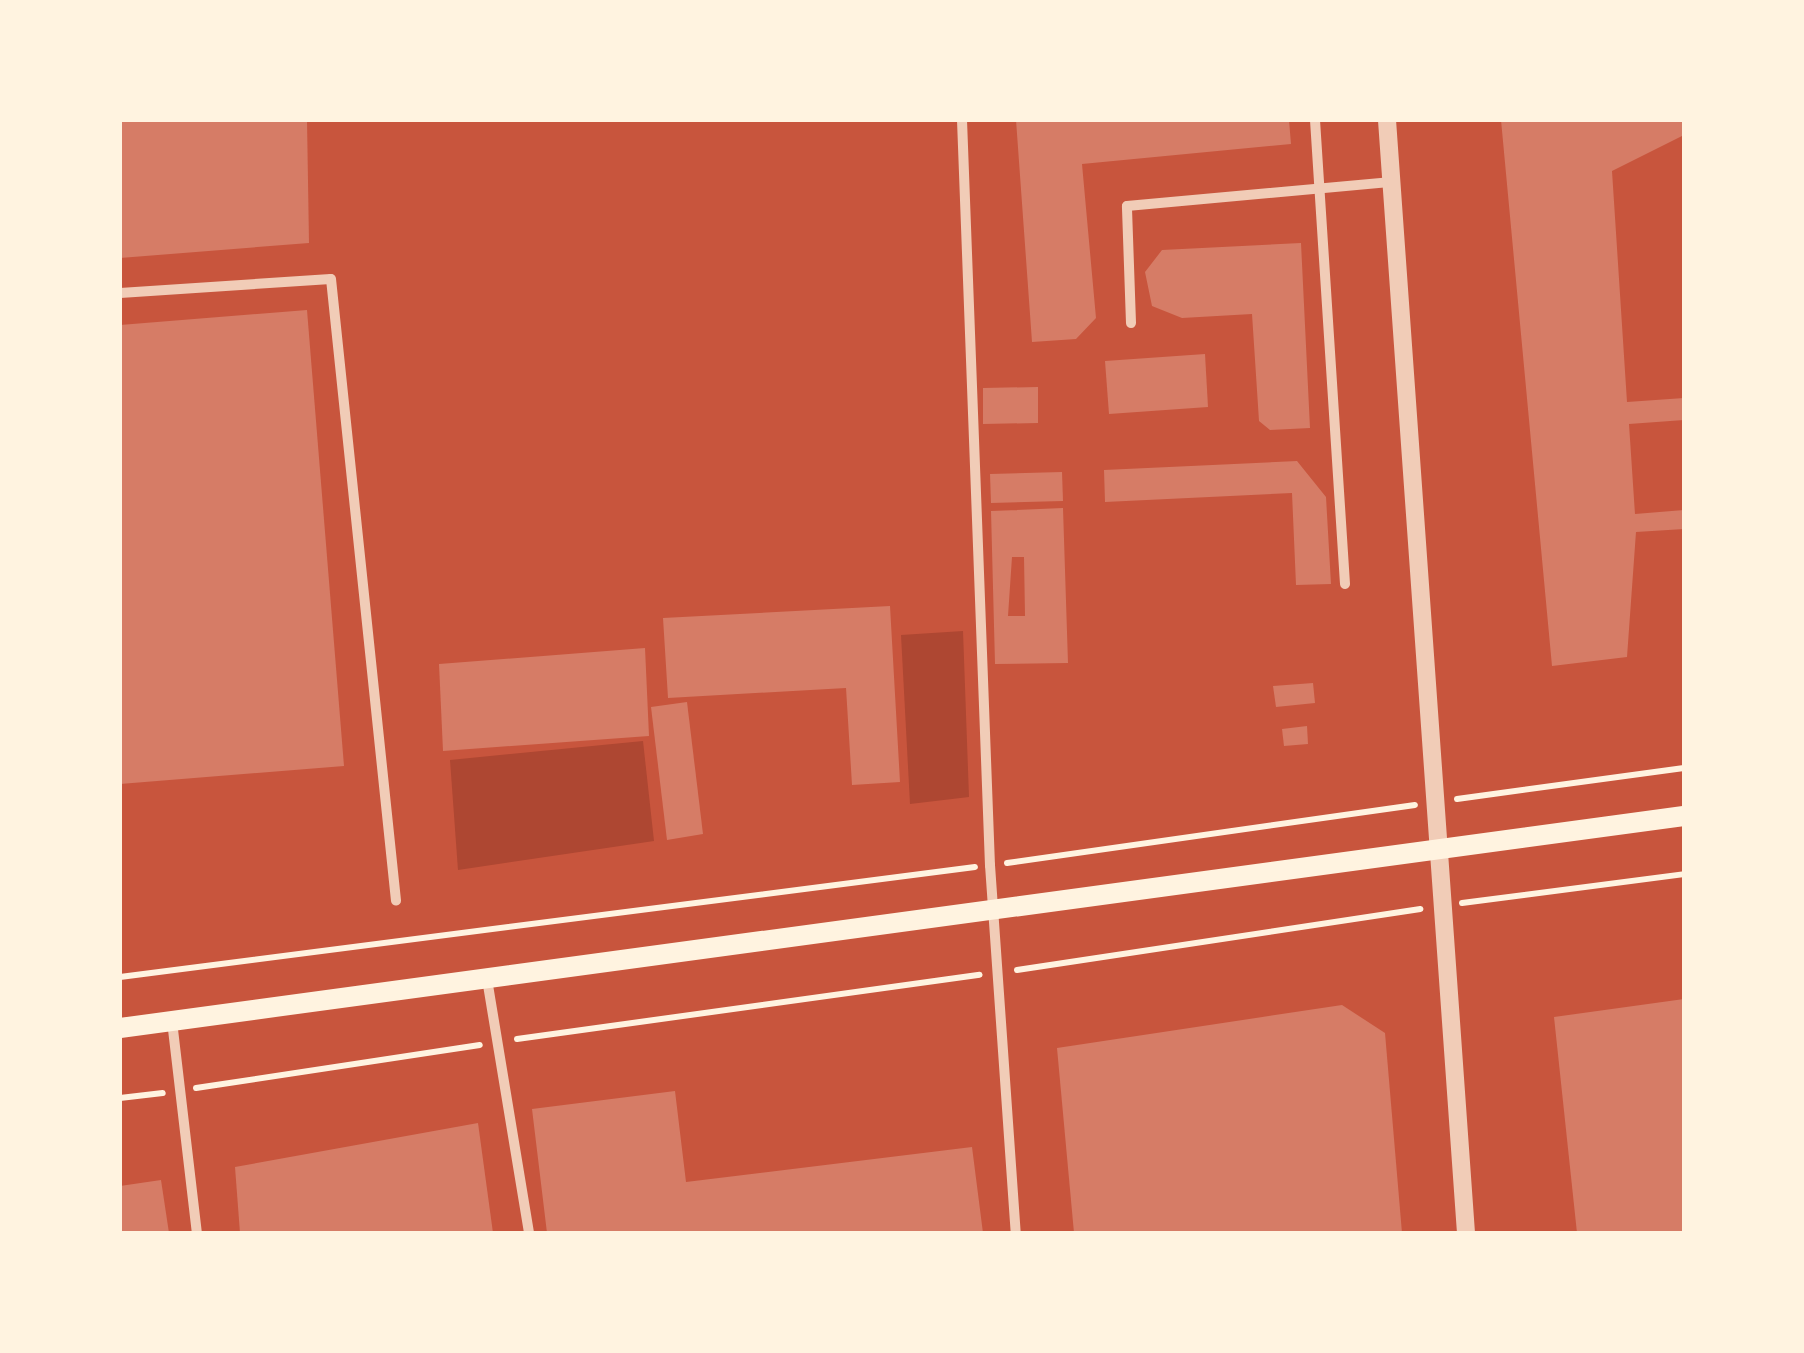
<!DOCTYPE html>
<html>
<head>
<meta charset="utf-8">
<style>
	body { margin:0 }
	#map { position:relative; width:1804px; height:1353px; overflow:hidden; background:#c8553d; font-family:Lato,sans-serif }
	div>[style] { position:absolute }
	.green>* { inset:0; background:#ae4732 }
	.building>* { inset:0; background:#d67c66 }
	.path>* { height:6px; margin:-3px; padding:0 3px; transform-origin:3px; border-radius:3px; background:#fff3e0 }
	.minor>* { height:10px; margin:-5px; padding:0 5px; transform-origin:5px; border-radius:5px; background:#f1ccb7 }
	.tertiary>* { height:18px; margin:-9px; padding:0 9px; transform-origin:9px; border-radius:9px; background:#f1ccb7 }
	.secondary>* { height:20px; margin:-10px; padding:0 10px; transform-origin:10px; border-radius:10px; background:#fff3e0 }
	span { translate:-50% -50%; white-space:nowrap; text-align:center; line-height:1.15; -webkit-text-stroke:8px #fff3e0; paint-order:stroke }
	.frame { position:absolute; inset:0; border:122px solid #fff3e0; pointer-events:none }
</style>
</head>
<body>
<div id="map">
	<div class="green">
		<i style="clip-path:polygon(963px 631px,969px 797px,910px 804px,901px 635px)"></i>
		<i style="clip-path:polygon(643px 741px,654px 841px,458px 870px,450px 760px)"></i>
	</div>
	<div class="building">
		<i style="clip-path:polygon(120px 120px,307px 120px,309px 243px,120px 258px)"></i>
		<i style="clip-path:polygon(1016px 120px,1289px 120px,1291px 144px,1082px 164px,1096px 318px,1076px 339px,1032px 342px)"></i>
		<i style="clip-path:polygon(1501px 120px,1684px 120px,1684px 135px,1612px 171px,1627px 402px,1684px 398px,1684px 420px,1629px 424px,1635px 514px,1684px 510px,1684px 529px,1636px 532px,1627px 657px,1552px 666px)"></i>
		<i style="clip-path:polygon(1301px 243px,1310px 428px,1270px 430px,1259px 421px,1252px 314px,1182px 318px,1152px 306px,1145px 272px,1162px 250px)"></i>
		<i style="clip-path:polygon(307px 310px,344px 766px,120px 784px,120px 325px)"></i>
		<i style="clip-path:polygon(1205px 354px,1208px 407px,1109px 414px,1105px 361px)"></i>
		<i style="clip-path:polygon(1038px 387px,1038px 423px,983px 424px,983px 388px)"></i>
		<i style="clip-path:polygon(1297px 461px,1326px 497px,1331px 584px,1296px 585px,1292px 493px,1105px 502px,1104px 470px)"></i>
		<i style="clip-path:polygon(1062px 472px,1063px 501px,991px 503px,990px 474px)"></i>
		<i style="clip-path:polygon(evenodd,1063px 508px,1068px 663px,995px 664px,991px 511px,1063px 508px,1012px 557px,1024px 557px,1025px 616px,1008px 616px,1012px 557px)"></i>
		<i style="clip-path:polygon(890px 606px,900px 782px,852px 785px,846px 688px,668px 698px,663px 618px)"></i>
		<i style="clip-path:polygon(645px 648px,649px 736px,443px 751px,439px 664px)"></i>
		<i style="clip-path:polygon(1313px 683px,1315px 703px,1276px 707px,1273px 686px)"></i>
		<i style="clip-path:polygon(687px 702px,703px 834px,667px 840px,651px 707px)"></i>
		<i style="clip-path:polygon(1307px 726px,1308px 744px,1284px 746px,1282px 729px)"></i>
		<i style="clip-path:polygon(1684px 999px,1684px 1233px,1577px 1233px,1554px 1017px)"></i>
		<i style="clip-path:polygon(1342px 1005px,1385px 1033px,1402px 1233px,1074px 1233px,1057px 1048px)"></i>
		<i style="clip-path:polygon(675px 1091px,686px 1182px,972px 1147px,983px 1233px,547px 1233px,532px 1109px)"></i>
		<i style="clip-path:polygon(478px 1123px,493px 1233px,240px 1233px,235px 1167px)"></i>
		<i style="clip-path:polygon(161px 1180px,169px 1233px,120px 1233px,120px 1186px)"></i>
	</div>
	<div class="path">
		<i style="left:1457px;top:799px;width:229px;rotate:-7.8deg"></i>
		<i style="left:1007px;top:863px;width:412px;rotate:-8.1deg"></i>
		<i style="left:1462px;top:903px;width:224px;rotate:-7.4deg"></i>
		<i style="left:1017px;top:970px;width:408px;rotate:-8.6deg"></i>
		<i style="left:120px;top:977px;width:862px;rotate:-7.33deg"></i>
		<i style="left:517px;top:1039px;width:467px;rotate:-7.9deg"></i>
		<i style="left:196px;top:1088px;width:287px;rotate:-8.6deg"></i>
		<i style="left:120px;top:1098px;width:43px;rotate:-6.6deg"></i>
	</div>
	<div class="minor">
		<i style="left:962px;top:120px;width:746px;rotate:87.85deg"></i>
		<i style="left:990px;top:865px;width:369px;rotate:86deg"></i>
		<i style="left:1315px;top:120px;width:465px;rotate:86.3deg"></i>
		<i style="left:120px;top:293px;width:211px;rotate:-3.8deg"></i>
		<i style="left:331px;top:279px;width:625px;rotate:84.03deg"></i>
		<i style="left:1131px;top:323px;width:117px;rotate:-92deg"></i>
		<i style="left:1127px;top:206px;width:266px;rotate:-5.2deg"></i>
		<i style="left:487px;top:979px;width:257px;rotate:80.6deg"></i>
		<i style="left:172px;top:1021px;width:213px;rotate:83.3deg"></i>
	</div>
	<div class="tertiary">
		<i style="left:1387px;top:120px;width:1116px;rotate:85.94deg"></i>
	</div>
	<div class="secondary">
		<i style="left:120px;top:1028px;width:1578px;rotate:-7.72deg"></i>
	</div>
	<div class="frame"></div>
</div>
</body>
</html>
